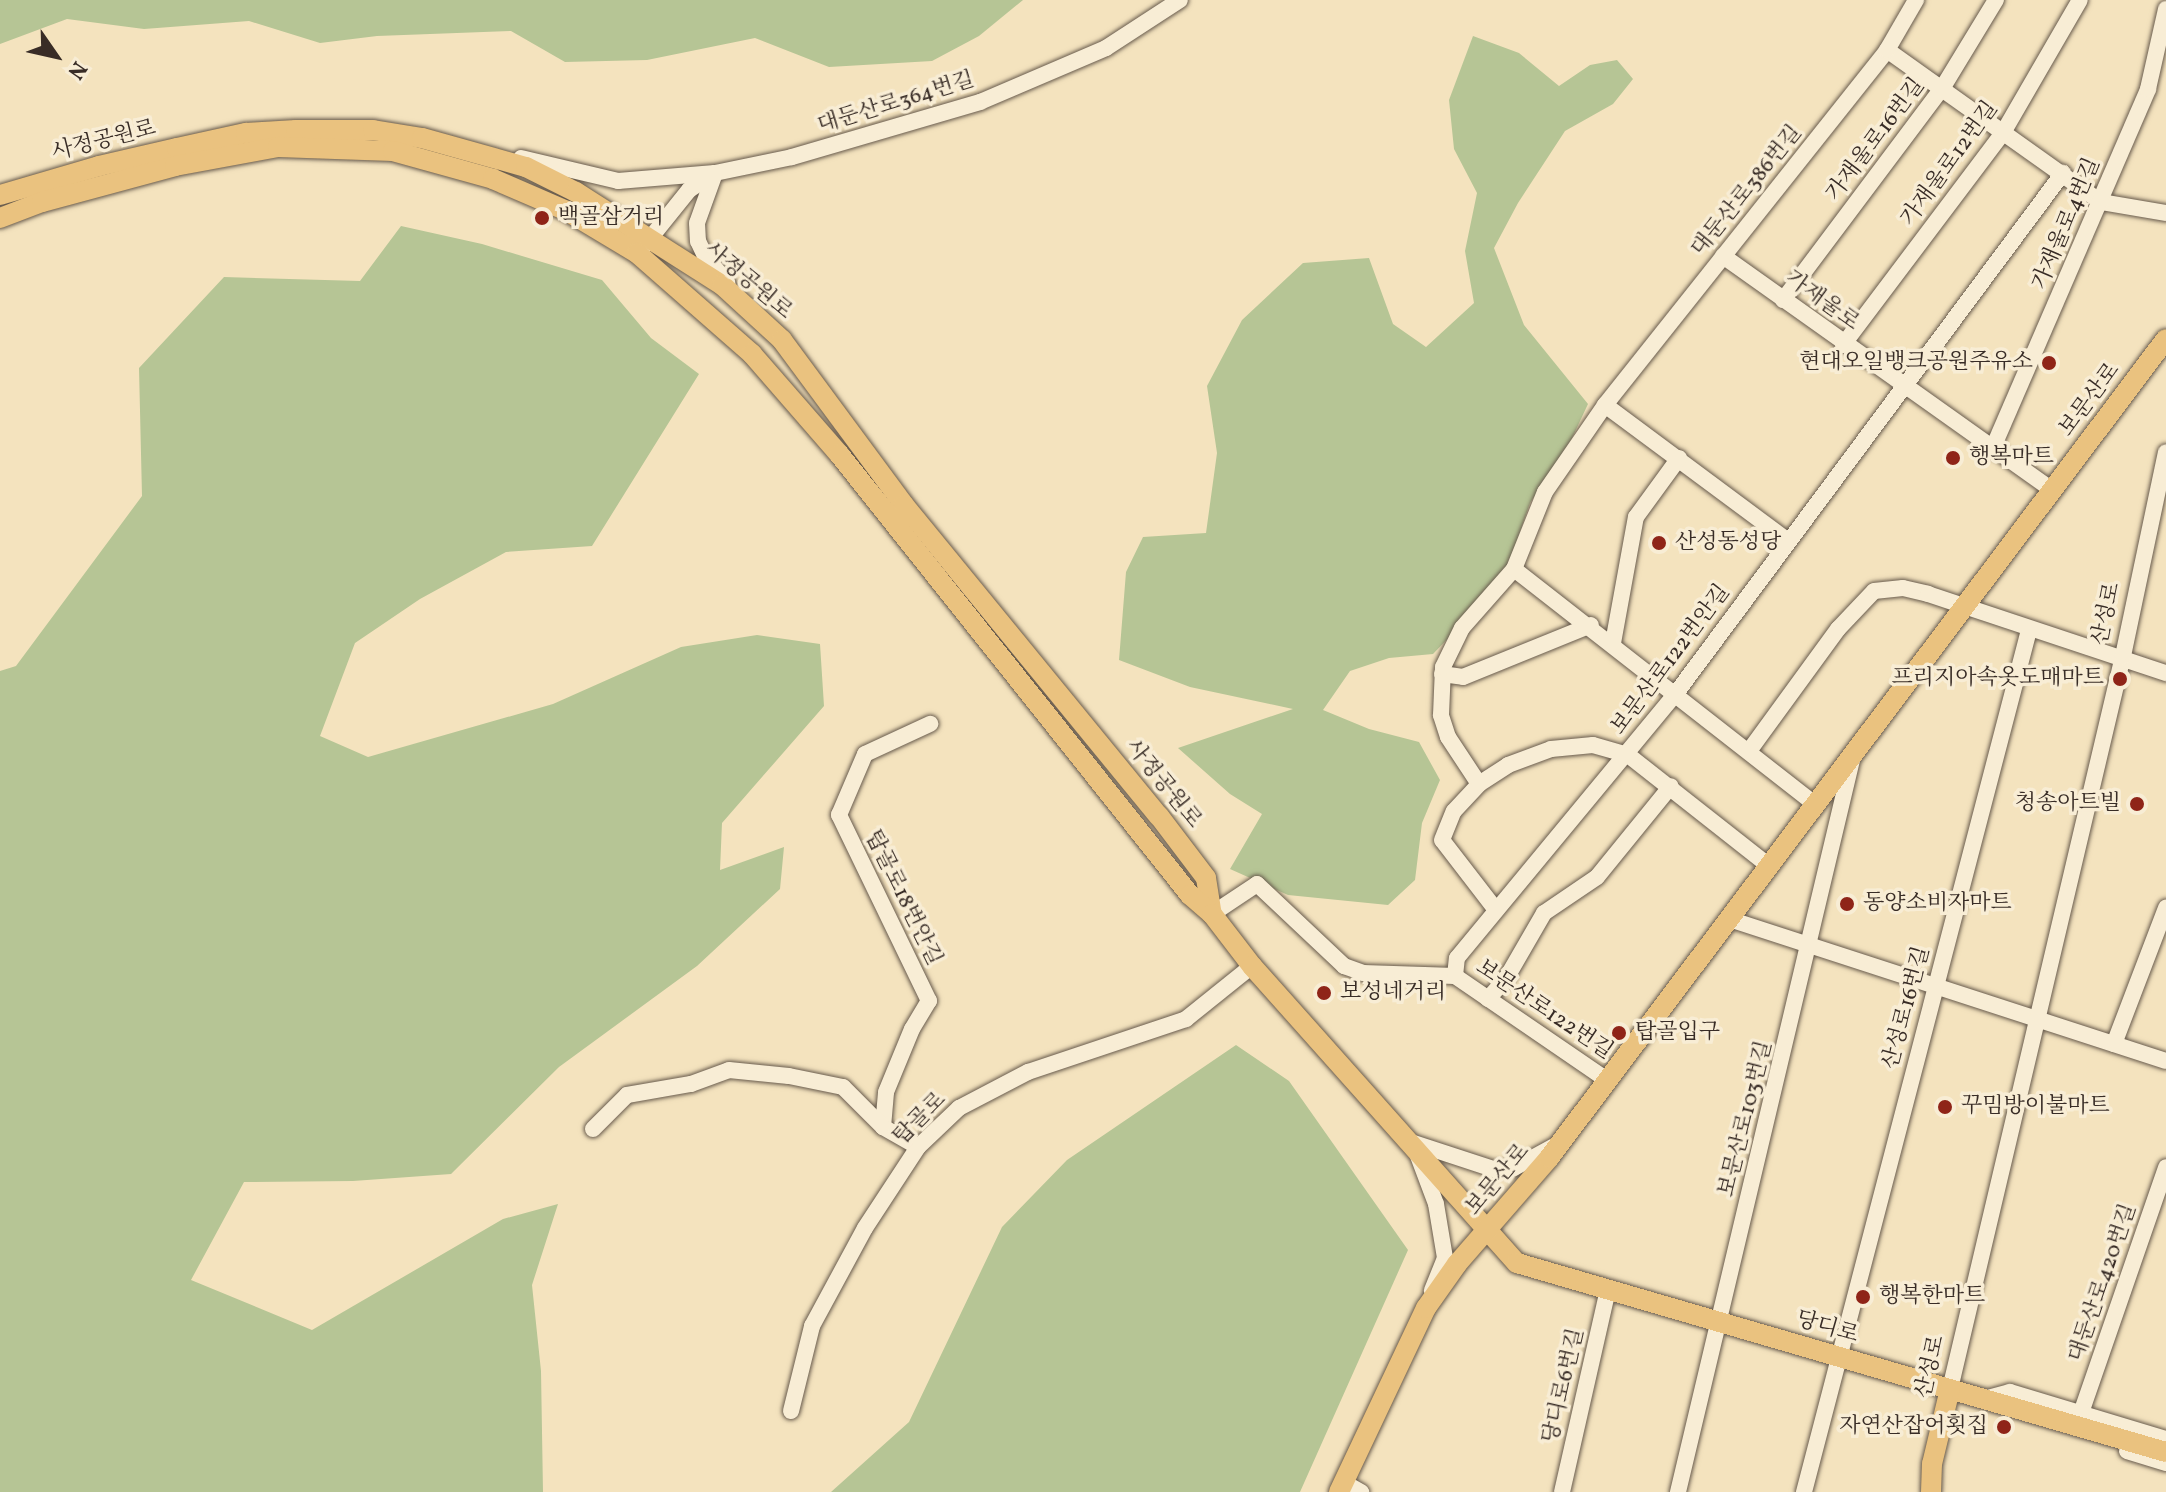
<!DOCTYPE html>
<html>
<head>
<meta charset="utf-8">
<style>
	body { margin:0 }
	#map { position:relative; width:2166px; height:1492px; overflow:hidden; background:#f4e3be; font-family:Vollkorn,"Noto Serif KR",serif }
	div>[style] { position:absolute }
	.green>* { inset:0; background:#b6c595 }
	.roads { filter:drop-shadow(0 0 2px #675a4c) drop-shadow(0 0 2px #675a4c) }
	.minor>* { height:16px; margin:-8px; padding:0 8px; transform-origin:8px; border-radius:8px; background:#f8edd5 }
	.major>* { height:20px; margin:-10px; padding:0 10px; transform-origin:10px; border-radius:10px; background:#eac27f }
	.dots>* { width:22px; height:22px; translate:-50% -50%; box-sizing:border-box; border:4px solid #f8edd5; border-radius:50% }
	span { translate:-50% -50%; white-space:nowrap; text-align:center; line-height:1.15; -webkit-text-stroke:7px #f8edd5; paint-order:stroke }
	.street-label { font-size:22px; color:#382c26 }
	.poi-label { font-size:22px; color:#382c26 }
	.left { translate:0 -50%; text-align:left }
	.right { translate:-100% -50%; text-align:right }
	.north { position:absolute; left:16px; top:16px; width:80px; height:80px; -webkit-text-stroke:6px #f8edd5; paint-order:stroke; rotate:124deg; font-size:22px; font-weight:700; line-height:32px; text-align:center; color:#382c26 }
	.north::after { content:''; display:block; margin:auto; width:28px; height:36px; background:#382c26; clip-path:polygon(50% 0,100% 100%,50% 72%,0 100%) }
</style>
</head>
<body>
<div id="map">
	<div class="green">
		<i style="clip-path:polygon(0 0,1023px 0,979px 36px,932px 61px,829px 67px,755px 38px,647px 60px,565px 62px,511px 31px,377px 36px,320px 43px,249px 21px,144px 29px,67px 19px,0 44px)"></i>
		<i style="clip-path:polygon(1473px 36px,1519px 53px,1559px 86px,1590px 65px,1617px 60px,1633px 79px,1613px 104px,1565px 131px,1518px 203px,1494px 248px,1524px 325px,1588px 404px,1572px 438px,1530px 503px,1507px 569px,1455px 631px,1433px 654px,1389px 658px,1350px 671px,1323px 710px,1369px 729px,1419px 742px,1440px 780px,1422px 823px,1415px 880px,1388px 905px,1288px 895px,1230px 869px,1262px 814px,1230px 794px,1178px 748px,1293px 709px,1190px 687px,1119px 660px,1126px 572px,1143px 537px,1206px 533px,1217px 453px,1207px 386px,1242px 320px,1303px 263px,1369px 258px,1393px 324px,1426px 347px,1474px 303px,1465px 251px,1477px 193px,1454px 149px,1449px 100px)"></i>
		<i style="clip-path:polygon(401px 226px,482px 244px,602px 280px,651px 338px,699px 374px,592px 546px,506px 552px,420px 599px,355px 643px,320px 736px,368px 757px,553px 704px,681px 647px,757px 635px,820px 644px,824px 706px,722px 823px,720px 870px,784px 847px,780px 889px,697px 966px,559px 1067px,451px 1174px,353px 1181px,244px 1182px,191px 1280px,312px 1330px,503px 1219px,558px 1204px,532px 1285px,541px 1371px,543px 1492px,0 1492px,0 671px,16px 666px,142px 496px,139px 368px,224px 277px,360px 281px)"></i>
		<i style="clip-path:polygon(1236px 1045px,1289px 1081px,1408px 1250px,1300px 1492px,831px 1492px,909px 1422px,1002px 1227px,1067px 1160px)"></i>
	</div>
	<div class="roads">
		<div class="minor">
			<i style="left:1887px;top:50px;width:262px;rotate:35.4deg"></i>
			<i style="left:2101px;top:202px;width:66px;rotate:9.6deg"></i>
			<i style="left:521px;top:158px;width:100px;rotate:13.3deg"></i>
			<i style="left:618px;top:181px;width:97px;rotate:-4.7deg"></i>
			<i style="left:715px;top:173px;width:53px;rotate:109.8deg"></i>
			<i style="left:697px;top:223px;width:18px;rotate:87deg"></i>
			<i style="left:698px;top:241px;width:17px;rotate:65deg"></i>
			<i style="left:705px;top:256px;width:35px;rotate:50deg"></i>
			<i style="left:644px;top:246px;width:72px;rotate:-51.2deg"></i>
			<i style="left:689px;top:190px;width:31px;rotate:-33deg"></i>
			<i style="left:715px;top:173px;width:79px;rotate:-11.7deg"></i>
			<i style="left:792px;top:157px;width:196px;rotate:-16.3deg"></i>
			<i style="left:980px;top:102px;width:137px;rotate:-23.2deg"></i>
			<i style="left:1106px;top:48px;width:88px;rotate:-33deg"></i>
			<i style="left:1723px;top:256px;width:404px;rotate:35.4deg"></i>
			<i style="left:1783px;top:300px;width:266px;rotate:-53.1deg"></i>
			<i style="left:1943px;top:87px;width:102px;rotate:-58.7deg"></i>
			<i style="left:1843px;top:345px;width:268px;rotate:-53deg"></i>
			<i style="left:2004px;top:131px;width:151px;rotate:-59.9deg"></i>
			<i style="left:1605px;top:405px;width:227px;rotate:36.6deg"></i>
			<i style="left:1992px;top:450px;width:393px;rotate:-66.6deg"></i>
			<i style="left:2148px;top:89px;width:82px;rotate:-77.3deg"></i>
			<i style="left:1514px;top:569px;width:382px;rotate:38deg"></i>
			<i style="left:1613px;top:643px;width:128px;rotate:-79.7deg"></i>
			<i style="left:1636px;top:517px;width:73px;rotate:-53.9deg"></i>
			<i style="left:1442px;top:674px;width:21px;rotate:8deg"></i>
			<i style="left:1463px;top:677px;width:138px;rotate:-22.1deg"></i>
			<i style="left:1749px;top:751px;width:151px;rotate:-53.9deg"></i>
			<i style="left:1838px;top:629px;width:52px;rotate:-46.5deg"></i>
			<i style="left:1874px;top:591px;width:29px;rotate:-6deg"></i>
			<i style="left:1903px;top:588px;width:26px;rotate:13deg"></i>
			<i style="left:1928px;top:594px;width:251px;rotate:18.4deg"></i>
			<i style="left:1479px;top:784px;width:56px;rotate:-123.4deg"></i>
			<i style="left:1448px;top:737px;width:23px;rotate:-108deg"></i>
			<i style="left:1441px;top:715px;width:48px;rotate:-87.6deg"></i>
			<i style="left:1443px;top:667px;width:43px;rotate:-64deg"></i>
			<i style="left:1462px;top:628px;width:79px;rotate:-48.6deg"></i>
			<i style="left:1514px;top:569px;width:83px;rotate:-68.1deg"></i>
			<i style="left:1545px;top:492px;width:106px;rotate:-55.4deg"></i>
			<i style="left:1605px;top:405px;width:453px;rotate:-51.5deg"></i>
			<i style="left:1887px;top:50px;width:58px;rotate:-59.9deg"></i>
			<i style="left:1496px;top:910px;width:88px;rotate:-127.6deg"></i>
			<i style="left:1442px;top:840px;width:31px;rotate:-68deg"></i>
			<i style="left:1454px;top:811px;width:37px;rotate:-47deg"></i>
			<i style="left:1479px;top:784px;width:35px;rotate:-33deg"></i>
			<i style="left:1508px;top:765px;width:46px;rotate:-20.4deg"></i>
			<i style="left:1551px;top:749px;width:42px;rotate:-5.4deg"></i>
			<i style="left:1593px;top:745px;width:36px;rotate:16deg"></i>
			<i style="left:1628px;top:755px;width:179px;rotate:38.2deg"></i>
			<i style="left:1212px;top:914px;width:54px;rotate:-33.7deg"></i>
			<i style="left:1257px;top:884px;width:120px;rotate:43.3deg"></i>
			<i style="left:1344px;top:966px;width:20px;rotate:20deg"></i>
			<i style="left:1363px;top:973px;width:92px;rotate:1.9deg"></i>
			<i style="left:1455px;top:976px;width:184px;rotate:34.4deg"></i>
			<i style="left:1729px;top:919px;width:459px;rotate:18deg"></i>
			<i style="left:1455px;top:976px;width:18px;rotate:-84deg"></i>
			<i style="left:1457px;top:958px;width:340px;rotate:-50.4deg"></i>
			<i style="left:1674px;top:696px;width:652px;rotate:-53.36deg"></i>
			<i style="left:1488px;top:999px;width:29px;rotate:-49deg"></i>
			<i style="left:1507px;top:977px;width:74px;rotate:-60deg"></i>
			<i style="left:1544px;top:913px;width:64px;rotate:-34.2deg"></i>
			<i style="left:1597px;top:877px;width:117px;rotate:-50.9deg"></i>
			<i style="left:2114px;top:1044px;width:146px;rotate:-69.1deg"></i>
			<i style="left:883px;top:1127px;width:35px;rotate:-85deg"></i>
			<i style="left:886px;top:1092px;width:68px;rotate:-67.6deg"></i>
			<i style="left:912px;top:1029px;width:33px;rotate:-59deg"></i>
			<i style="left:929px;top:1001px;width:207px;rotate:-115.8deg"></i>
			<i style="left:839px;top:815px;width:66px;rotate:-66.9deg"></i>
			<i style="left:865px;top:754px;width:72px;rotate:-24.8deg"></i>
			<i style="left:593px;top:1129px;width:48px;rotate:-45deg"></i>
			<i style="left:627px;top:1095px;width:65px;rotate:-9.8deg"></i>
			<i style="left:691px;top:1084px;width:40px;rotate:-20.2deg"></i>
			<i style="left:729px;top:1070px;width:60px;rotate:5.7deg"></i>
			<i style="left:789px;top:1076px;width:55px;rotate:11.5deg"></i>
			<i style="left:843px;top:1087px;width:57px;rotate:45deg"></i>
			<i style="left:883px;top:1127px;width:40px;rotate:29.7deg"></i>
			<i style="left:1414px;top:1143px;width:83px;rotate:18.2deg"></i>
			<i style="left:1493px;top:1169px;width:21px;rotate:-3deg"></i>
			<i style="left:1514px;top:1168px;width:50px;rotate:-28.6deg"></i>
			<i style="left:1418px;top:1156px;width:51px;rotate:69.4deg"></i>
			<i style="left:1436px;top:1204px;width:55px;rotate:80.5deg"></i>
			<i style="left:1445px;top:1258px;width:35px;rotate:112deg"></i>
			<i style="left:1950px;top:1389px;width:753px;rotate:-76.72deg"></i>
			<i style="left:2123px;top:656px;width:208px;rotate:-78.1deg"></i>
			<i style="left:1984px;top:1399px;width:27px;rotate:-15deg"></i>
			<i style="left:2010px;top:1392px;width:163px;rotate:16.8deg"></i>
			<i style="left:791px;top:1411px;width:88px;rotate:-76.1deg"></i>
			<i style="left:812px;top:1326px;width:111px;rotate:-61.6deg"></i>
			<i style="left:865px;top:1228px;width:97px;rotate:-56.8deg"></i>
			<i style="left:918px;top:1147px;width:57px;rotate:-43.6deg"></i>
			<i style="left:959px;top:1108px;width:78px;rotate:-27.6deg"></i>
			<i style="left:1028px;top:1072px;width:167px;rotate:-18.5deg"></i>
			<i style="left:1186px;top:1019px;width:85px;rotate:-38.8deg"></i>
			<i style="left:2081px;top:1413px;width:260px;rotate:-70.9deg"></i>
			<i style="left:2127px;top:1451px;width:41px;rotate:17.1deg"></i>
			<i style="left:1343px;top:1482px;width:21px;rotate:29deg"></i>
			<i style="left:1562px;top:1492px;width:207px;rotate:-77.2deg"></i>
			<i style="left:1678px;top:1492px;width:752px;rotate:-76.63deg"></i>
			<i style="left:1804px;top:1492px;width:891px;rotate:-75.37deg"></i>
		</div>
		<div class="major">
			<i style="left:0;top:195px;width:103px;rotate:-16.3deg"></i>
			<i style="left:99px;top:166px;width:80px;rotate:-13deg"></i>
			<i style="left:177px;top:148px;width:71px;rotate:-12.3deg"></i>
			<i style="left:246px;top:133px;width:50px;rotate:-3.4deg"></i>
			<i style="left:296px;top:130px;width:77px"></i>
			<i style="left:373px;top:130px;width:50px;rotate:9.3deg"></i>
			<i style="left:422px;top:138px;width:108px;rotate:15.6deg"></i>
			<i style="left:526px;top:167px;width:56px;rotate:26.6deg"></i>
			<i style="left:576px;top:192px;width:173px;rotate:32.5deg"></i>
			<i style="left:722px;top:285px;width:81px;rotate:42.5deg"></i>
			<i style="left:782px;top:340px;width:205px;rotate:53.5deg"></i>
			<i style="left:904px;top:505px;width:402px;rotate:50.7deg"></i>
			<i style="left:1159px;top:816px;width:78px;rotate:52.8deg"></i>
			<i style="left:1206px;top:878px;width:36px;rotate:81deg"></i>
			<i style="left:0;top:218px;width:45px;rotate:-20.9deg"></i>
			<i style="left:42px;top:202px;width:138px;rotate:-15.1deg"></i>
			<i style="left:175px;top:166px;width:105px;rotate:-10.5deg"></i>
			<i style="left:278px;top:147px;width:115px;rotate:2deg"></i>
			<i style="left:393px;top:151px;width:104px;rotate:15.6deg"></i>
			<i style="left:493px;top:179px;width:81px;rotate:23.4deg"></i>
			<i style="left:567px;top:211px;width:82px;rotate:31deg"></i>
			<i style="left:637px;top:253px;width:153px;rotate:41.3deg"></i>
			<i style="left:752px;top:354px;width:133px;rotate:49deg"></i>
			<i style="left:839px;top:454px;width:564px;rotate:51.48deg"></i>
			<i style="left:1190px;top:895px;width:29px;rotate:41deg"></i>
			<i style="left:1212px;top:914px;width:66px;rotate:52.4deg"></i>
			<i style="left:1252px;top:966px;width:398px;rotate:48.3deg"></i>
			<i style="left:1517px;top:1263px;width:676px;rotate:16.24deg"></i>
			<i style="left:1339px;top:1492px;width:204px;rotate:-64.7deg"></i>
			<i style="left:1426px;top:1308px;width:54px;rotate:-54.8deg"></i>
			<i style="left:1457px;top:1264px;width:140px;rotate:-49deg"></i>
			<i style="left:1549px;top:1158px;width:1025px;rotate:-53.01deg"></i>
			<i style="left:1931px;top:1492px;width:28px;rotate:-88deg"></i>
			<i style="left:1932px;top:1464px;width:77px;rotate:-76.5deg"></i>
		</div>
	</div>
	<div class="dots">
		<i style="left:542px;top:218px;background:#8f2418"></i>
		<i style="left:2049px;top:363px;background:#8f2418"></i>
		<i style="left:1953px;top:458px;background:#8f2418"></i>
		<i style="left:1659px;top:543px;background:#8f2418"></i>
		<i style="left:2120px;top:679px;background:#8f2418"></i>
		<i style="left:2137px;top:804px;background:#8f2418"></i>
		<i style="left:1847px;top:904px;background:#8f2418"></i>
		<i style="left:1324px;top:993px;background:#8f2418"></i>
		<i style="left:1619px;top:1033px;background:#8f2418"></i>
		<i style="left:1945px;top:1107px;background:#8f2418"></i>
		<i style="left:1863px;top:1297px;background:#8f2418"></i>
		<i style="left:2004px;top:1427px;background:#8f2418"></i>
	</div>
	<div class="street-label">
		<span style="left:896px;top:103px;rotate:-17deg">대둔산로364번길</span>
		<span style="left:1876px;top:140px;rotate:-53deg">가재울로16번길</span>
		<span style="left:104px;top:141px;rotate:-14deg">사정공원로</span>
		<span style="left:1950px;top:164px;rotate:-54deg">가재울로12번길</span>
		<span style="left:1747px;top:191px;rotate:-51deg">대둔산로386번길</span>
		<span style="left:2067px;top:224px;rotate:-67deg">가재울로4번길</span>
		<span style="left:748px;top:281px;rotate:40deg">사정공원로</span>
		<span style="left:1822px;top:301px;rotate:36deg">가재울로</span>
		<span style="left:2090px;top:400px;rotate:-53deg">보문산로</span>
		<span style="left:2107px;top:614px;rotate:-78deg">산성로</span>
		<span style="left:1671px;top:660px;rotate:-53deg">보문산로122번안길</span>
		<span style="left:1163px;top:784px;rotate:51deg">사정공원로</span>
		<span style="left:903px;top:898px;rotate:64deg">탑골로18번안길</span>
		<span style="left:1907px;top:1008px;rotate:-75deg">산성로16번길</span>
		<span style="left:1544px;top:1010px;rotate:34deg">보문산로122번길</span>
		<span style="left:920px;top:1119px;rotate:-45deg">탑골로</span>
		<span style="left:1746px;top:1119px;rotate:-76deg">보문산로103번길</span>
		<span style="left:1498px;top:1180px;rotate:-50deg">보문산로</span>
		<span style="left:2103px;top:1283px;rotate:-71deg">대둔산로420번길</span>
		<span style="left:1827px;top:1328px;rotate:16deg">당디로</span>
		<span style="left:1931px;top:1367px;rotate:-77deg">산성로</span>
		<span style="left:1564px;top:1386px;rotate:-77deg">당디로6번길</span>
	</div>
	<div class="poi-label">
		<span class="left" style="left:558px;top:218px">백골삼거리</span>
		<span class="right" style="left:2033px;top:363px">현대오일뱅크공원주유소</span>
		<span class="left" style="left:1969px;top:458px">행복마트</span>
		<span class="left" style="left:1675px;top:543px">산성동성당</span>
		<span class="right" style="left:2104px;top:679px">프리지아속옷도매마트</span>
		<span class="right" style="left:2121px;top:804px">청송아트빌</span>
		<span class="left" style="left:1863px;top:904px">동양소비자마트</span>
		<span class="left" style="left:1340px;top:993px">보성네거리</span>
		<span class="left" style="left:1635px;top:1033px">탑골입구</span>
		<span class="left" style="left:1961px;top:1107px">꾸밈방이불마트</span>
		<span class="left" style="left:1879px;top:1297px">행복한마트</span>
		<span class="right" style="left:1988px;top:1427px">자연산잡어횟집</span>
	</div>
	<div class="north">N</div>
</div>
</body>
</html>
